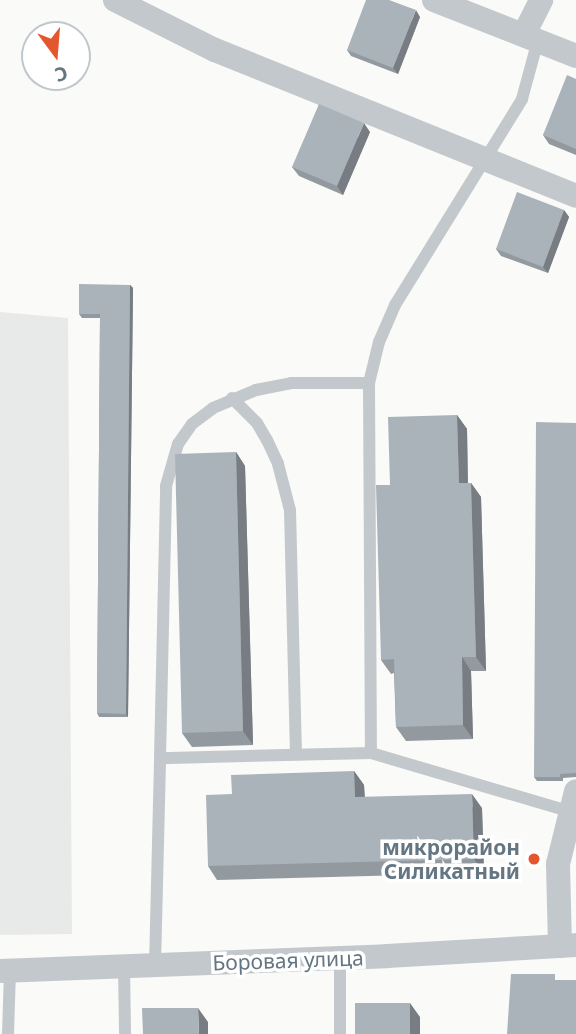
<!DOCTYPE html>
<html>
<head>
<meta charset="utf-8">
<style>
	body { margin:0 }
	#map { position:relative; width:576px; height:1034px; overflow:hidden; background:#fafaf8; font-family:"Noto Sans",sans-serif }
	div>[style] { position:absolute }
	.built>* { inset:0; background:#e8e9e9 }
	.lane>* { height:12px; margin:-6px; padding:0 6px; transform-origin:6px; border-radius:6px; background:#c3c8cc }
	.street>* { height:24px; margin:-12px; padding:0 12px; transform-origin:12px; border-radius:12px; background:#c3c8cc }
	.wall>* { inset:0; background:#929a9f }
	.shaded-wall>* { inset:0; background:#777d82 }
	.building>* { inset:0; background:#aab3b9 }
	.dots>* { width:19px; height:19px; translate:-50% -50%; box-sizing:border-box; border:4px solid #fff; border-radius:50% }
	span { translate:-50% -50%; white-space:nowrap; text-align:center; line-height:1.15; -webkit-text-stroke:7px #fff; paint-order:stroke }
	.poi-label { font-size:21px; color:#657683; font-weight:700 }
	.right { translate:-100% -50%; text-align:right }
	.street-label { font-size:21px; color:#657683 }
	.north { position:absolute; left:21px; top:21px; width:70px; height:70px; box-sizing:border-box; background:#fff; border:2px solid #c1c8cd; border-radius:50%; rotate:164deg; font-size:19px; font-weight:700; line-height:28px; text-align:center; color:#657683 }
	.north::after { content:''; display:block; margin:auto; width:24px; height:32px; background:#e4572e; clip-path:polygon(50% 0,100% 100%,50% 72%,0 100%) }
</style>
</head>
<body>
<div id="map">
	<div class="built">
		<i style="clip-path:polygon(0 312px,68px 318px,72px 934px,0 935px)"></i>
	</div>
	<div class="lane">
		<i style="left:369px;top:383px;width:42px;rotate:-76.3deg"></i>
		<i style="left:379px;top:342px;width:40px;rotate:-66.6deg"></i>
		<i style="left:395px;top:305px;width:242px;rotate:-58.3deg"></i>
		<i style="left:522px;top:99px;width:61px;rotate:-74.8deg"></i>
		<i style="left:232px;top:398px;width:35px;rotate:45deg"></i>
		<i style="left:257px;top:423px;width:20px;rotate:60deg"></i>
		<i style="left:267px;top:440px;width:26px;rotate:65deg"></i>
		<i style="left:278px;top:464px;width:48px;rotate:75.4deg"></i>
		<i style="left:290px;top:510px;width:243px;rotate:88.6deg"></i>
		<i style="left:371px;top:753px;width:209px;rotate:16.4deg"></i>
		<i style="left:340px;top:958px;width:76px;rotate:90deg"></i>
		<i style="left:155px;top:966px;width:208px;rotate:-88.6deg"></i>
		<i style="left:160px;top:758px;width:272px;rotate:-88.7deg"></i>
		<i style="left:166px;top:486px;width:44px;rotate:-74.1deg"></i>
		<i style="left:178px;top:444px;width:24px;rotate:-55deg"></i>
		<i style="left:192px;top:424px;width:26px;rotate:-37deg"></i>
		<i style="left:213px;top:408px;width:47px;rotate:-22.7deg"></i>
		<i style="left:256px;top:390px;width:36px;rotate:-11deg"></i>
		<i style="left:291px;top:383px;width:78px"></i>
		<i style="left:369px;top:383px;width:370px;rotate:89.7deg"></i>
		<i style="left:371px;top:753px;width:211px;rotate:178.6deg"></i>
		<i style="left:124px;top:967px;width:67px;rotate:89.1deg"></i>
		<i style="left:8px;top:1034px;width:63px;rotate:-88.2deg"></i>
	</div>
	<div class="street">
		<i style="left:115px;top:0;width:112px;rotate:26.6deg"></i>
		<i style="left:215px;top:50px;width:389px;rotate:22deg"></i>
		<i style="left:434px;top:0;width:153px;rotate:21.5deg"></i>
		<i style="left:524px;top:34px;width:38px;rotate:-63deg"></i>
		<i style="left:560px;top:946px;width:82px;rotate:-91.4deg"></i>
		<i style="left:558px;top:864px;width:75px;rotate:-76.1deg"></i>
		<i style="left:0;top:971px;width:387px;rotate:-2.2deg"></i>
		<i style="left:387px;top:956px;width:189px;rotate:-3.3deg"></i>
	</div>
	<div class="wall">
		<i style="clip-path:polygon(420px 17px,398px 74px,351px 56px,347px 50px)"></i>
		<i style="clip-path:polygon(576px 79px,576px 155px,549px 144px,543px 135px)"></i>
		<i style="clip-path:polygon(370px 132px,343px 195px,299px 176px,292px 167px)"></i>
		<i style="clip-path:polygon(564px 210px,569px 217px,548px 273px,501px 256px,496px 249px)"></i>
		<i style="clip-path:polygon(130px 285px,133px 288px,128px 717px,99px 717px,97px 713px,100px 318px,82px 318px,79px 314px)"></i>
		<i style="clip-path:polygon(457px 415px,467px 429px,468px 483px,471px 483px,481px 497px,486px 671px,471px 671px,473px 739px,406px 741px,396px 727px,394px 673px,391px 674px,381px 660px,390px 485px)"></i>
		<i style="clip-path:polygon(576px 423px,576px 777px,563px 778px,563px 781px,537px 781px,534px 777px)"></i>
		<i style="clip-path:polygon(236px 452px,245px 466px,253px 745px,192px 747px,182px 733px)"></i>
		<i style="clip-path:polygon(354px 771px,364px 785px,365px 797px,482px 808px,484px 873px,217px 880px,208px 866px)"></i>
	</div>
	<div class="shaded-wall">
		<i style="clip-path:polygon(416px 10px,420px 17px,398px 74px,393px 68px)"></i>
		<i style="clip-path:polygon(364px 123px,370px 132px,343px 195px,337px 186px)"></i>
		<i style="clip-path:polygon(564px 210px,569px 217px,548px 273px,543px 267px)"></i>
		<i style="clip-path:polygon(130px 285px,133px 288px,128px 717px,126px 714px)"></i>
		<i style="clip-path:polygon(457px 415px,467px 429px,468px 497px,459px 483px)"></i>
		<i style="clip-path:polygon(236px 452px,245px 466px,253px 745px,243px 731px)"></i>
		<i style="clip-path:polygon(471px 483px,481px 497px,486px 671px,476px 657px)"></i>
		<i style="clip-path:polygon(462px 657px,471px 671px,473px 739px,463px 725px)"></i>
		<i style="clip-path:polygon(354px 771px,364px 785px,365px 811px,355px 797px)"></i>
		<i style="clip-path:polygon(472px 794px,482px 808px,484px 873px,474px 859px)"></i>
		<i style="clip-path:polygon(410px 1003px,420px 1017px,420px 1034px,410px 1034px)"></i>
		<i style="clip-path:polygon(198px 1008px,208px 1022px,208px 1034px,199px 1034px)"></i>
	</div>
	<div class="building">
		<i style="clip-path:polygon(366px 0,389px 0,416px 10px,393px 68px,347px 50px)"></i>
		<i style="clip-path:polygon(567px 75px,576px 79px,576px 149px,543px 135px)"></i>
		<i style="clip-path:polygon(319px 104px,364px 123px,337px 186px,292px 167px)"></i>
		<i style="clip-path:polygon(517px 192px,564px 210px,543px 267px,496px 249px)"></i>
		<i style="clip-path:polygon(79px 284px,130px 285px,126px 714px,97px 713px,100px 314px,79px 314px)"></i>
		<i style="clip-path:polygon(457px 415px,459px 483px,471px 483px,476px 657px,462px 657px,463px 725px,396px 727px,394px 659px,381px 660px,376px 485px,390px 485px,388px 417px)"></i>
		<i style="clip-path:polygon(536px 422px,576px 423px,576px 773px,560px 774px,560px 777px,534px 777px)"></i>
		<i style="clip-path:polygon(236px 452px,243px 731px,182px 733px,175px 454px)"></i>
		<i style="clip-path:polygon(354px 771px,355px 797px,472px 794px,474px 859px,208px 866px,206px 795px,232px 794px,231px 775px)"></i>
		<i style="clip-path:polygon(511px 974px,555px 974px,555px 980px,576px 980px,576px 1034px,507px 1034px)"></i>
		<i style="clip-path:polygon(355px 1003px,410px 1003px,410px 1034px,355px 1034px)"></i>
		<i style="clip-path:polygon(142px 1008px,198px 1008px,199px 1034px,143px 1034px)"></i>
	</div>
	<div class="dots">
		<i style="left:534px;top:859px;background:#e4572e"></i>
	</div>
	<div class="poi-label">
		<span class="right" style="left:520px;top:859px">микрорайон<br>Силикатный</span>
	</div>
	<div class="street-label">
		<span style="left:288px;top:960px;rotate:-2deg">Боровая улица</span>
	</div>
	<div class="north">С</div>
</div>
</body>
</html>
